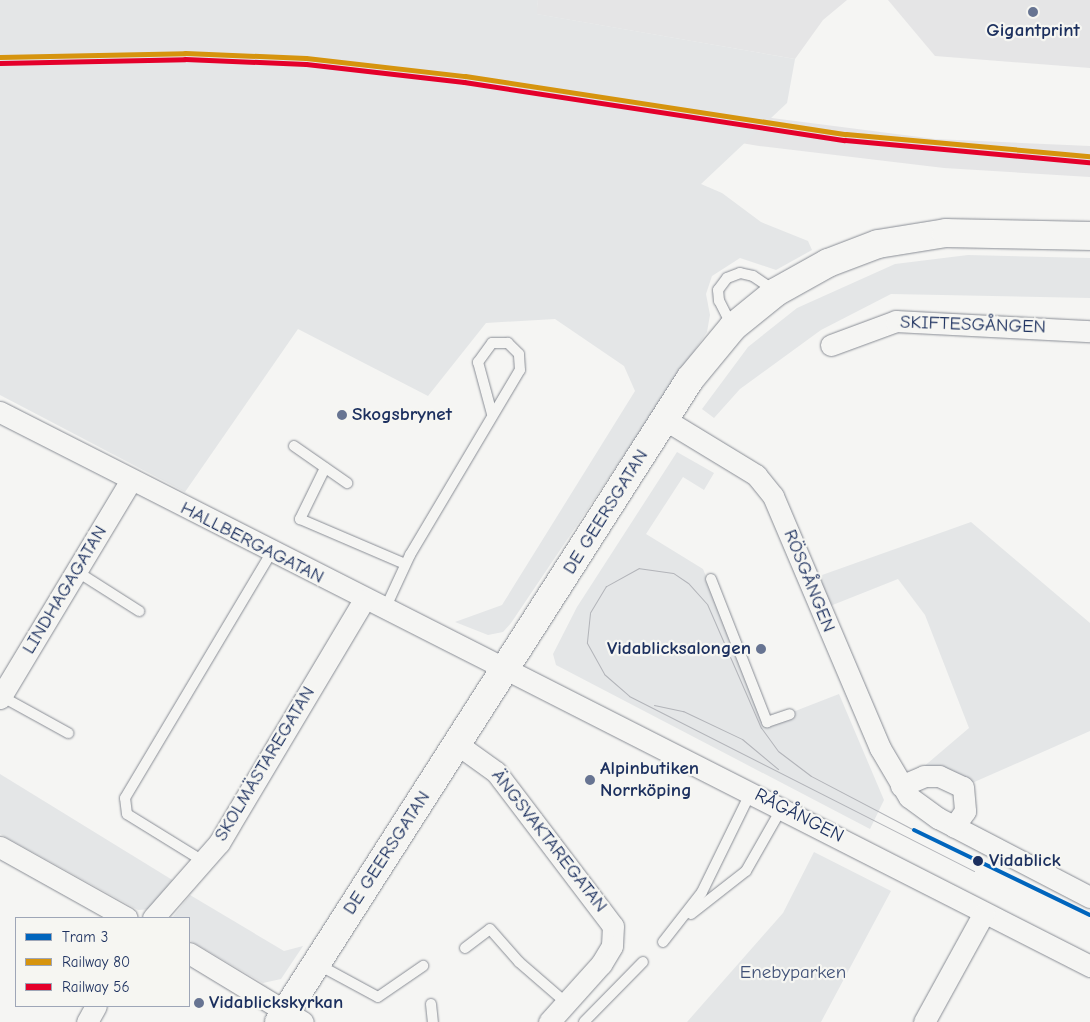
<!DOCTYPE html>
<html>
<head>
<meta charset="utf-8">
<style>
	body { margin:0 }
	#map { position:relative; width:1090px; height:1022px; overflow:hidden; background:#f5f5f3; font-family:"Comic Neue",sans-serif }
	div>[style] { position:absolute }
	.built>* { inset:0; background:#e5e5e6 }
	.green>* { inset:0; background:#e4e6e7 }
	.roads { filter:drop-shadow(0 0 1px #898d95) drop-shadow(0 0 1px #898d95) }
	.service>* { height:10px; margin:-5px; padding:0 5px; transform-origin:5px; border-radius:5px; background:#f5f5f3 }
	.minor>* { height:21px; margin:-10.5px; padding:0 10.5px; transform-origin:10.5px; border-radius:10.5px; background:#f5f5f3 }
	.secondary>* { height:28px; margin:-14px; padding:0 14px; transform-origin:14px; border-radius:14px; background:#f5f5f3 }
	.tram>* { height:1px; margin:-0.5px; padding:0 0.5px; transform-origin:0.5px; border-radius:0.5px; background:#b2b4b9 }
	.rail-1>* { height:5px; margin:-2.5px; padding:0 2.5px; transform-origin:2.5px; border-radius:2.5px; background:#d6940e }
	.rail-2>* { height:5px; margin:-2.5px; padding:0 2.5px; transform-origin:2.5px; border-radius:2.5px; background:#e4002b }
	.tram-1>* { height:4px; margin:-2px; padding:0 2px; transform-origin:2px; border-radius:2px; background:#0065bd }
	.dots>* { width:14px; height:14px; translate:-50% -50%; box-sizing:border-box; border:2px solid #f6f6f2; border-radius:50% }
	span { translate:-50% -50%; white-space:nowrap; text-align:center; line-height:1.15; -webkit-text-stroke:4.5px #f6f6f2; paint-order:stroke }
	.poi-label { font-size:19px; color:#1b2f5e; font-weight:700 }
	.left { translate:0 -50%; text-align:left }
	.right { translate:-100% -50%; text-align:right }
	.street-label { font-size:19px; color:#1b2f5e }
	.stop-label { font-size:19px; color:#1b2f5e; font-weight:700 }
	.park-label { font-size:19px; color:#405177 }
	.legend { position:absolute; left:15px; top:917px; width:175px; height:90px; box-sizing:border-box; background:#f6f6f2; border:1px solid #9ea6b7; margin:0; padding:6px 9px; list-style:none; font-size:15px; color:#1b2f5e }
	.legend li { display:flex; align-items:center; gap:10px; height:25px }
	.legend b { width:25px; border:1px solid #9ea6b7 }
</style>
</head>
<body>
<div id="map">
	<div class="built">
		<i style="clip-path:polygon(538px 0,847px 0,823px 20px,795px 59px,536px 14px)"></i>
		<i style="clip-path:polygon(888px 0,1090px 0,1090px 68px,935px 56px)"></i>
		<i style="clip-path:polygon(757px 116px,935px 139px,1090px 146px,1090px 177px,944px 168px,759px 146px,640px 126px)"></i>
	</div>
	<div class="green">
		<i style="clip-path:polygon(0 0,538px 0,537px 14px,795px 59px,787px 103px,701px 184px,722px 193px,761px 222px,808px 241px,812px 250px,776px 270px,740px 258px,712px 276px,706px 294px,710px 315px,707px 332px,511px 623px,503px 632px,488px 635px,455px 622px,502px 605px,635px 391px,624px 366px,555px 319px,486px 323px,428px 396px,298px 329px,185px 492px,0 395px)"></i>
		<i style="clip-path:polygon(968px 255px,1090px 258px,1090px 298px,891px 294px,821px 330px,740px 389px,714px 418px,702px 409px,748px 347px,797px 308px,895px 264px)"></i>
		<i style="clip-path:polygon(677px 452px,714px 473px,704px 490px,683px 477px,646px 534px,703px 569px,767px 722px,839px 694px,884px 800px,870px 829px,556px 665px,553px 654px,577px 607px)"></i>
		<i style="clip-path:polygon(971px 522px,1090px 623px,1090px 731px,963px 787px,952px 780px,901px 786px,969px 728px,925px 615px,898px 579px,820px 610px,808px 580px)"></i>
		<i style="clip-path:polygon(0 774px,174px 881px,150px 909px,138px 910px,0 834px)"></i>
		<i style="clip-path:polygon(814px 852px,891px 891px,821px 1022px,687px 1022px,783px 913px)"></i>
		<i style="clip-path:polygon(190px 895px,284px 951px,303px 946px,281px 979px,263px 983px,189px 940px,189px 918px,172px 918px)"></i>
	</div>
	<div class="roads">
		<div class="service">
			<i style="left:732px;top:326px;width:28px;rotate:-117deg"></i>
			<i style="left:719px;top:301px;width:11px;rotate:-95deg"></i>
			<i style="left:718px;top:290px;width:15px;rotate:-53deg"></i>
			<i style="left:727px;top:278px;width:14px;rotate:-21deg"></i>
			<i style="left:740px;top:273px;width:13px;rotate:13deg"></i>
			<i style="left:753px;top:276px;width:27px;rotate:34deg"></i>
			<i style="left:294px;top:446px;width:65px;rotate:34.9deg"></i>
			<i style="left:325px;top:468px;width:57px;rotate:116.1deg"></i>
			<i style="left:300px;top:519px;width:114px;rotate:23.2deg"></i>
			<i style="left:76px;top:571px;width:75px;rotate:32.4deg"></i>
			<i style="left:711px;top:579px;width:154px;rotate:68.6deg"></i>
			<i style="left:767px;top:722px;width:24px;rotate:-19deg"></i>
			<i style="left:385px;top:609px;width:60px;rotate:-65.2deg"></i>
			<i style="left:410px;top:555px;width:215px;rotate:-59.3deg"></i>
			<i style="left:520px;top:370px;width:16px;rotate:-94deg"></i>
			<i style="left:519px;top:354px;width:16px;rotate:-135deg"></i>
			<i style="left:508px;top:343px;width:16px;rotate:180deg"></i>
			<i style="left:492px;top:343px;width:24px;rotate:126deg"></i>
			<i style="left:478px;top:362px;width:54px;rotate:74.9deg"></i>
			<i style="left:1px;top:696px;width:77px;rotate:28.9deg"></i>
			<i style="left:203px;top:861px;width:89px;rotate:-148.3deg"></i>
			<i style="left:127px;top:814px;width:16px;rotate:-97deg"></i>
			<i style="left:125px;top:798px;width:285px;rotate:-59.2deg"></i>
			<i style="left:691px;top:914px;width:70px;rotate:-38deg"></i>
			<i style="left:746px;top:871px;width:73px;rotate:-60.3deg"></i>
			<i style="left:663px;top:942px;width:63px;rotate:-52deg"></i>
			<i style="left:702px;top:892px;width:111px;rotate:-63.9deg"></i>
			<i style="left:465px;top:948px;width:31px;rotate:-37deg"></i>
			<i style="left:490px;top:929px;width:44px;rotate:48.7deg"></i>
			<i style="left:519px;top:962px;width:60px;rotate:40.9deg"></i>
			<i style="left:317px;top:964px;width:69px;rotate:28.4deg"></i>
			<i style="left:378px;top:997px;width:55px;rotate:-34.6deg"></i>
			<i style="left:431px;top:1004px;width:18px;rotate:84deg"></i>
			<i style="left:584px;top:1022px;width:84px;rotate:-45.5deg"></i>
		</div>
		<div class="minor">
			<i style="left:831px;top:345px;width:69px;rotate:-20.3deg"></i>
			<i style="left:896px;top:321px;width:194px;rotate:3deg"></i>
			<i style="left:0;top:412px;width:1223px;rotate:26.94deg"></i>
			<i style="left:664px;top:419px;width:108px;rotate:31.3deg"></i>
			<i style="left:756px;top:475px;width:27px;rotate:51deg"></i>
			<i style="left:773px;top:496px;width:274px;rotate:67deg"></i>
			<i style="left:880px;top:748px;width:57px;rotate:59.4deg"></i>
			<i style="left:909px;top:797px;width:36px;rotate:36deg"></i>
			<i style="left:938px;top:818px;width:171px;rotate:27.5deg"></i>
			<i style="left:0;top:698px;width:252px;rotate:-59deg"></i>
			<i style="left:457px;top:744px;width:48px;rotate:35.7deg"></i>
			<i style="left:496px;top:772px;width:193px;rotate:52.8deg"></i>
			<i style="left:613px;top:926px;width:20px;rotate:93deg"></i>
			<i style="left:612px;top:946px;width:21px;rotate:121deg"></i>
			<i style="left:601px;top:964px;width:78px;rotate:131.9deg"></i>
			<i style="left:901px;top:786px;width:25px;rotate:-23deg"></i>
			<i style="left:924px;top:776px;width:15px"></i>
			<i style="left:939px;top:776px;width:26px;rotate:25deg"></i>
			<i style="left:963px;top:787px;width:24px;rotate:85deg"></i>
			<i style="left:965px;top:811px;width:19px;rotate:125deg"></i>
			<i style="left:0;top:847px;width:145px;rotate:29.2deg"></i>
			<i style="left:153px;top:918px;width:100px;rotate:-48.7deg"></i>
			<i style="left:219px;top:843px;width:283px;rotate:-59.2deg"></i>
			<i style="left:189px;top:953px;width:133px;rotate:31.2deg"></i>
			<i style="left:87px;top:1022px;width:18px;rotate:-61deg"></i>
			<i style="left:924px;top:1022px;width:124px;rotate:-61.2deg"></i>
		</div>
		<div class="secondary">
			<i style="left:279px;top:1022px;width:763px;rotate:-57.41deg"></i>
			<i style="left:690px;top:379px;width:67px;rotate:-50.4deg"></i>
			<i style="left:733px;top:327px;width:55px;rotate:-39.1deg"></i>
			<i style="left:776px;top:292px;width:60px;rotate:-29.1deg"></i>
			<i style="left:828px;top:263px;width:53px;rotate:-20.8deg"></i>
			<i style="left:878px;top:244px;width:69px;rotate:-9.2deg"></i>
			<i style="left:946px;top:233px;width:144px;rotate:1.2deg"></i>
		</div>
	</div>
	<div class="tram">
		<i style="left:654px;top:705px;width:30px;rotate:12deg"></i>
		<i style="left:683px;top:711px;width:65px;rotate:25.4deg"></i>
		<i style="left:742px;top:739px;width:47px;rotate:39.8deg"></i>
		<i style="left:914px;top:830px;width:116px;rotate:-152.3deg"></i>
		<i style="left:811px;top:776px;width:41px;rotate:-142.9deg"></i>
		<i style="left:778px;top:751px;width:29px;rotate:-126deg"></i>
		<i style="left:761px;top:728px;width:135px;rotate:-113.5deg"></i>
		<i style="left:707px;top:604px;width:28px;rotate:-132deg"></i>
		<i style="left:688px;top:583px;width:18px;rotate:-146deg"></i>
		<i style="left:673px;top:573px;width:34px;rotate:-172deg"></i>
		<i style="left:639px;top:568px;width:38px;rotate:151deg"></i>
		<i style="left:606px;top:586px;width:31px;rotate:121deg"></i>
		<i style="left:590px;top:613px;width:30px;rotate:96deg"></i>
		<i style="left:587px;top:643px;width:35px;rotate:61deg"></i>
		<i style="left:604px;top:674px;width:33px;rotate:41deg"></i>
		<i style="left:629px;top:696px;width:387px;rotate:26.9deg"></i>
	</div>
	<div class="rail-1">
		<i style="left:0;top:57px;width:185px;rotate:-1.2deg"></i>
		<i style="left:185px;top:53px;width:121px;rotate:2.4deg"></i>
		<i style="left:306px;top:58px;width:160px;rotate:6.5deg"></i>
		<i style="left:465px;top:76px;width:385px;rotate:8.7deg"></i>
		<i style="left:846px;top:134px;width:245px;rotate:5.2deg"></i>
	</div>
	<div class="rail-2">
		<i style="left:0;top:63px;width:185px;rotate:-1.2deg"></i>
		<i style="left:185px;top:59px;width:121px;rotate:2.4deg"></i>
		<i style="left:306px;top:64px;width:159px;rotate:6.5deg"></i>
		<i style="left:464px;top:82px;width:385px;rotate:8.7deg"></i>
		<i style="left:845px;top:140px;width:245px;rotate:5.2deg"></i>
	</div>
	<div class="tram-1">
		<i style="left:914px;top:830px;width:195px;rotate:25.8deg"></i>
	</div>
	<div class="dots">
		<i style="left:1033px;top:12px;background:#677492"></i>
		<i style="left:342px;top:415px;background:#677492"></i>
		<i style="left:761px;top:649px;background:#677492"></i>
		<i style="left:590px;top:780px;background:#677492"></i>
		<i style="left:978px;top:861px;background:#1b2f5e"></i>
		<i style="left:199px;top:1003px;background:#677492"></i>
	</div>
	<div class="poi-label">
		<span style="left:1033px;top:31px">Gigantprint</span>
		<span class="left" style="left:352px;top:415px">Skogsbrynet</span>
		<span class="right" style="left:751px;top:649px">Vidablicksalongen</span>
		<span class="left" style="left:600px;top:780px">Alpinbutiken<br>Norrköping</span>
		<span class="left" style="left:209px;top:1003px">Vidablickskyrkan</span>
	</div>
	<div class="street-label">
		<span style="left:973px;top:325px;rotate:2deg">SKIFTESGÅNGEN</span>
		<span style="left:606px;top:512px;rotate:-58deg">DE GEERSGATAN</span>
		<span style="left:252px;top:543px;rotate:27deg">HALLBERGAGATAN</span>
		<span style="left:809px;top:581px;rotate:68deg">RÖSGÅNGEN</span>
		<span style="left:65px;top:590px;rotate:-59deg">LINDHAGAGATAN</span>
		<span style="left:265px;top:764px;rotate:-59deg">SKOLMÄSTAREGATAN</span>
		<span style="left:799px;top:816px;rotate:27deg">RÅGÅNGEN</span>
		<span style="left:549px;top:841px;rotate:52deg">ÄNGSVAKTAREGATAN</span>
		<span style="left:387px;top:853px;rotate:-57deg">DE GEERSGATAN</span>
	</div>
	<div class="stop-label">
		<span class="left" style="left:989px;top:861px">Vidablick</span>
	</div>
	<div class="park-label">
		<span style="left:793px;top:973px">Enebyparken</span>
	</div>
	<ul class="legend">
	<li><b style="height:6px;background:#0065bd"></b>Tram 3</li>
	<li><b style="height:6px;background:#d6940e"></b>Railway 80</li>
	<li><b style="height:6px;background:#e4002b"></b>Railway 56</li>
	</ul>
</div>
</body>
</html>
